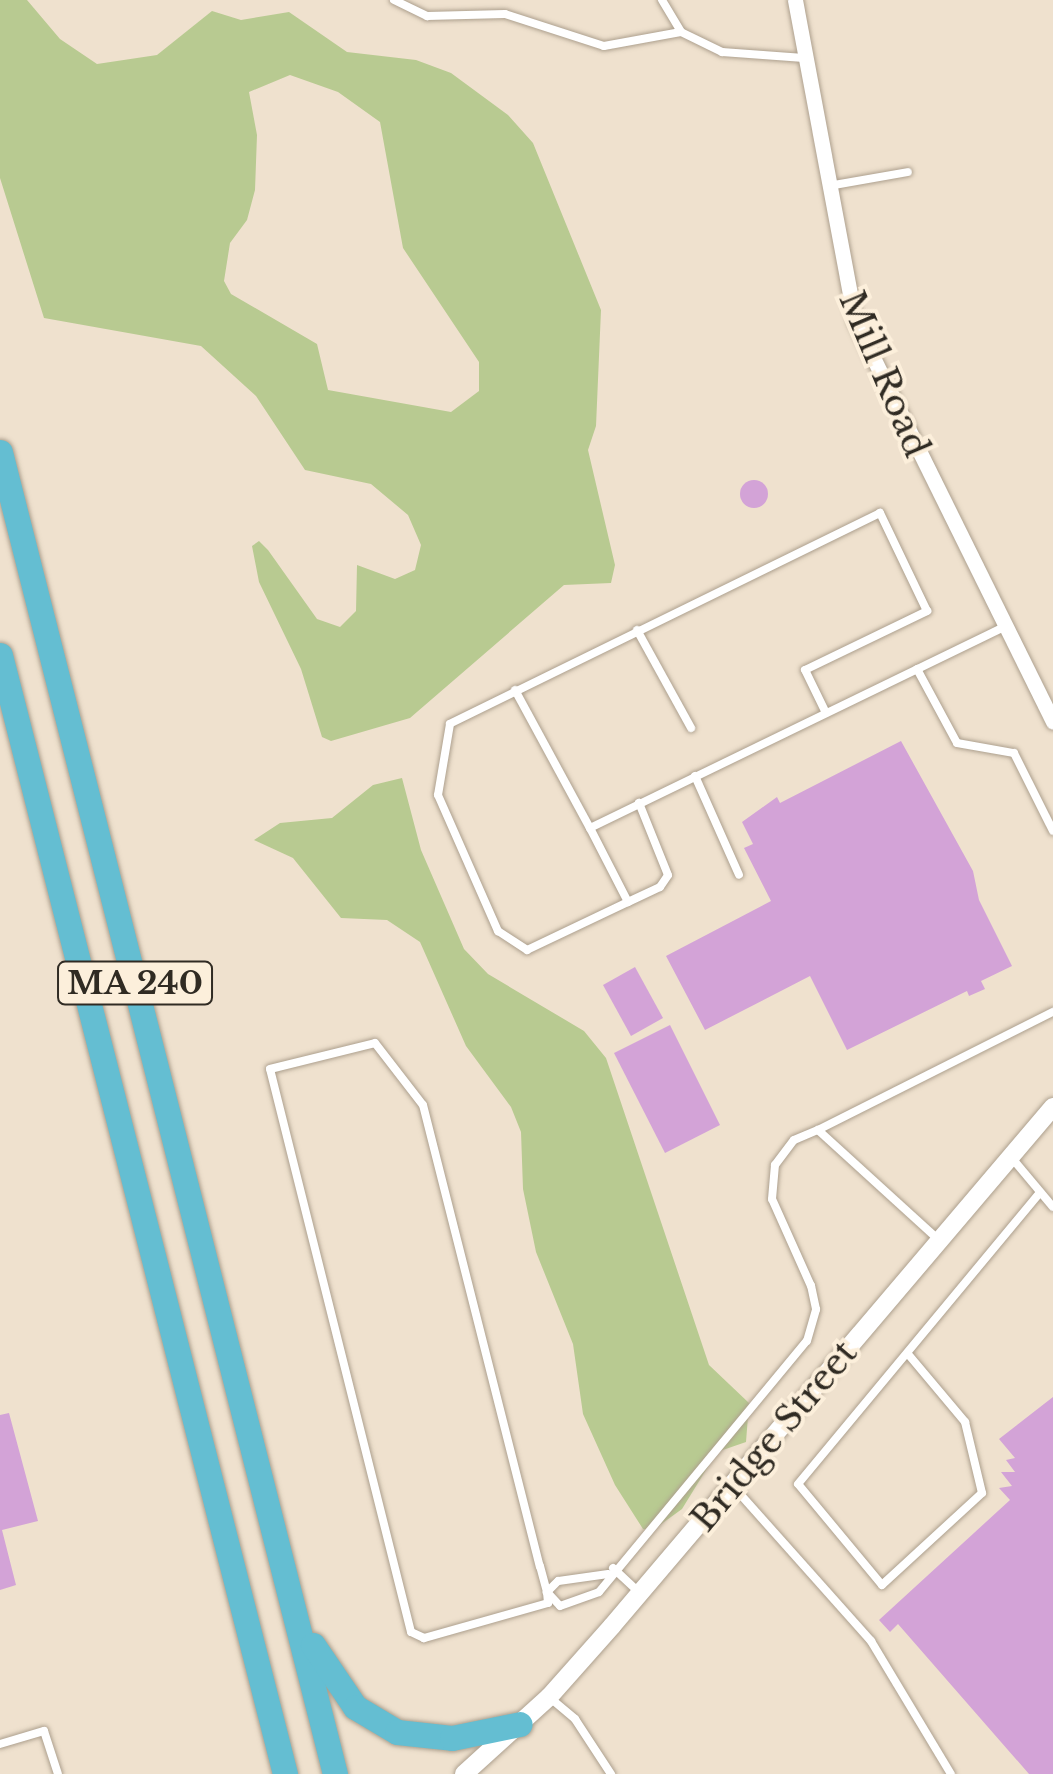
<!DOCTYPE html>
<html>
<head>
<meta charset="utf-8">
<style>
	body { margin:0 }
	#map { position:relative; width:1053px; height:1774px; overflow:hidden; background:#efe1ce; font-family:"Libre Baskerville",serif }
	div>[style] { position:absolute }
	.green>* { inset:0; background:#b8ca91 }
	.building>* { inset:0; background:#d3a3d7 }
	.round { border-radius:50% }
	.roads { filter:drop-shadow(0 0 2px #ada08e) drop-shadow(0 0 2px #ada08e) }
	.service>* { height:8px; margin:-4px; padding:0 4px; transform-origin:4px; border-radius:4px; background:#fff }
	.minor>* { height:15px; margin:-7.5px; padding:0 7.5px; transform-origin:7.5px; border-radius:7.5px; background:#fff }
	.tertiary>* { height:18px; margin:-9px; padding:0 9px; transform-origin:9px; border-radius:9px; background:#fff }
	.trunk>* { height:25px; margin:-12.5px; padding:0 12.5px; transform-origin:12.5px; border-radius:12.5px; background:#64bed2 }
	span { translate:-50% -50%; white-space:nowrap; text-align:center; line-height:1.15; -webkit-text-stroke:8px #fcefdb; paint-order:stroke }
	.shield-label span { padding:2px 8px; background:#fcefdb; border:2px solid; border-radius:8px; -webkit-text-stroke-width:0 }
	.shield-label { font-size:32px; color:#302b23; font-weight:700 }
	.street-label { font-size:35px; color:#302b23 }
</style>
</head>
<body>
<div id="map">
	<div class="green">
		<i style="clip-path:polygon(evenodd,0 0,27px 0,60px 39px,97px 64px,157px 55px,212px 11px,241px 20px,289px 12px,347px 52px,416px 60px,451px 73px,508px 115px,533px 143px,601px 310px,596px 426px,588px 450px,615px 565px,611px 583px,564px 585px,410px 718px,331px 741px,322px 737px,301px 669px,259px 582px,252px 546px,259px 541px,268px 550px,317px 619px,340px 627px,356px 611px,357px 565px,395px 579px,415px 570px,421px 545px,408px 515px,371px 484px,305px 470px,256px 396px,201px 346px,44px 318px,0 178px,0 0,290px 75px,338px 92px,380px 122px,403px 248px,479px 362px,479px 391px,451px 412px,328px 390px,317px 344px,231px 294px,224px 281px,230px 243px,247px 220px,255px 190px,257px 135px,249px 92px,290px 75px)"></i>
		<i style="clip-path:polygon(402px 778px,421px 850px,464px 949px,488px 974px,584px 1031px,606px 1058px,709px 1365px,749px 1403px,746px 1442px,717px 1452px,682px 1509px,653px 1530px,643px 1529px,615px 1485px,583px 1414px,573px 1344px,536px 1252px,523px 1189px,521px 1132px,511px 1107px,466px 1046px,420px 942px,387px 920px,341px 918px,293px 858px,254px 840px,280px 823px,332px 818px,373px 785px)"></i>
	</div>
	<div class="building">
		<i class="round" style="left:740px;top:480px;width:28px;height:28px"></i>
		<i style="clip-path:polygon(901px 741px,973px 871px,979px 900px,1012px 966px,981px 981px,985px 989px,969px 996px,967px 991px,847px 1050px,810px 976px,705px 1030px,666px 956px,771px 901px,744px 848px,753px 844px,742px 822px,777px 797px,780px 803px)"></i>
		<i style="clip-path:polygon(635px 967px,663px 1018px,631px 1036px,603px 985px)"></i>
		<i style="clip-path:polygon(670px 1025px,720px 1125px,665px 1153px,614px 1053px)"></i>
		<i style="clip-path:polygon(1053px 1397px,1053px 1774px,1029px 1774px,898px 1624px,890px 1632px,879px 1620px,1010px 1500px,999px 1488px,1012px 1486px,1001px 1472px,1015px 1472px,1006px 1460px,1015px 1458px,999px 1439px)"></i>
		<i style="clip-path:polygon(9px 1413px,38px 1521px,2px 1530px,16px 1585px,0 1590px,0 1415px)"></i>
	</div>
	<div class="roads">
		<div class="service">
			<i style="left:394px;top:0;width:37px;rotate:26deg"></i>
			<i style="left:427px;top:16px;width:78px;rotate:-1.5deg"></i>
			<i style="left:505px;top:14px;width:104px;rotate:17.9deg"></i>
			<i style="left:604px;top:46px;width:78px;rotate:-10.3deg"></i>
			<i style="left:662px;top:0;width:37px;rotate:59deg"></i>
			<i style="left:681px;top:32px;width:46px;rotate:26deg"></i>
			<i style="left:722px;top:52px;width:82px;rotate:4.2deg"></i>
			<i style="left:828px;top:186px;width:81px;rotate:-9.9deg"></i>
			<i style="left:637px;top:630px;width:112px;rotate:61.1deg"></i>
			<i style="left:917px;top:669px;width:84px;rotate:61.6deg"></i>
			<i style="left:957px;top:743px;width:58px;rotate:10deg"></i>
			<i style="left:1014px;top:753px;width:87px;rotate:63.4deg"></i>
			<i style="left:515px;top:690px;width:157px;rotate:61.5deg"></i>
			<i style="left:826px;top:713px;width:48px;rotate:-116deg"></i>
			<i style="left:805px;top:670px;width:136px;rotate:-25.8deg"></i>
			<i style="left:927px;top:611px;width:109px;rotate:-115.6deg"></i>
			<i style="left:880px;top:513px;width:479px;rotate:153.9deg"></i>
			<i style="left:450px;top:724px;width:72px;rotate:99.6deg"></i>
			<i style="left:438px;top:795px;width:149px;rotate:66.2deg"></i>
			<i style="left:498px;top:931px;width:35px;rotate:33deg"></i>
			<i style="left:527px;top:950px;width:112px;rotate:-25.4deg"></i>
			<i style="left:628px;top:902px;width:83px;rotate:-117.2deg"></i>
			<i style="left:590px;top:828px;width:460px;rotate:-25.9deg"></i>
			<i style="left:695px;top:776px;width:108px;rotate:66deg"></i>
			<i style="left:628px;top:902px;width:35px;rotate:-25deg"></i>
			<i style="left:660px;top:887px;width:14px;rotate:-56deg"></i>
			<i style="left:668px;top:875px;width:78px;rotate:-111.9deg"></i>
			<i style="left:1011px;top:1157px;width:65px;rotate:50deg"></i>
			<i style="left:940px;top:1241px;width:165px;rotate:-137.7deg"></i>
			<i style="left:818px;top:1130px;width:263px;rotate:-26.7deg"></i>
			<i style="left:908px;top:1354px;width:89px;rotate:50deg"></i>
			<i style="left:965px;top:1422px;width:73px;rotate:76.5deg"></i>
			<i style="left:982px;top:1493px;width:136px;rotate:137.4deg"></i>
			<i style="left:882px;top:1585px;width:131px;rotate:-129.7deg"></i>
			<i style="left:798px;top:1484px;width:379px;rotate:-50.3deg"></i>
			<i style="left:732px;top:1485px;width:209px;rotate:48.3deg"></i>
			<i style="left:871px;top:1641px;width:155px;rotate:59deg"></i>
			<i style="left:613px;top:1568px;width:35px;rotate:43deg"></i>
			<i style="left:608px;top:1574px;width:50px;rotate:172deg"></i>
			<i style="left:558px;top:1581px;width:16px;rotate:135deg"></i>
			<i style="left:547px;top:1592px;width:11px;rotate:85deg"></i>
			<i style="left:548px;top:1603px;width:129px;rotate:164.2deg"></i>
			<i style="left:424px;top:1638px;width:14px;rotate:-155deg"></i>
			<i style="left:411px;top:1632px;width:580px;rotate:-104.06deg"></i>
			<i style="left:270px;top:1069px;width:108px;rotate:-13.9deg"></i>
			<i style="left:375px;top:1043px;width:78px;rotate:52.3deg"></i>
			<i style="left:423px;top:1105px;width:476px;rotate:75.8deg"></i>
			<i style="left:540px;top:1566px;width:27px;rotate:75deg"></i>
			<i style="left:547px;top:1592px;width:19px;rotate:47deg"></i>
			<i style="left:560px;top:1606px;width:41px;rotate:-19.7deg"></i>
			<i style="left:599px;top:1592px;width:326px;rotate:-50.4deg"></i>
			<i style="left:807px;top:1341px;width:33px;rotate:-74deg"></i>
			<i style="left:816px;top:1309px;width:24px;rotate:-102deg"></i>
			<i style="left:811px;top:1286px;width:95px;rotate:-114.1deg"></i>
			<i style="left:772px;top:1199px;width:34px;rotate:-85deg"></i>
			<i style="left:775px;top:1165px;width:31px;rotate:-53deg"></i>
			<i style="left:794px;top:1140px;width:26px;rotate:-23deg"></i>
			<i style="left:549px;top:1697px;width:34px;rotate:40deg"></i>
			<i style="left:575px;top:1719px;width:66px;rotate:56.8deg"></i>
			<i style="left:0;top:1744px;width:46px;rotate:-16.5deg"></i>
			<i style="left:44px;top:1731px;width:45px;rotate:72deg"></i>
		</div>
		<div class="minor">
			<i style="left:795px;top:0;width:327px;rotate:79.4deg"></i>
			<i style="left:855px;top:321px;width:447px;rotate:63.7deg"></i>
		</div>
		<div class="tertiary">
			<i style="left:464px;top:1774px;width:115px;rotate:-42.2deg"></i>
			<i style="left:549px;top:1697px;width:95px;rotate:-48.4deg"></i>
			<i style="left:612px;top:1626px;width:681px;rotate:-49.65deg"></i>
		</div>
		<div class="trunk">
			<i style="left:0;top:452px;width:1364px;rotate:75.78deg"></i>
			<i style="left:0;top:655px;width:1155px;rotate:75.71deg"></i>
			<i style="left:313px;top:1645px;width:75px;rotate:55.9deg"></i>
			<i style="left:355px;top:1707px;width:49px;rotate:30.8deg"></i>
			<i style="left:397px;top:1732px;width:55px;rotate:6.2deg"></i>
			<i style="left:452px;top:1738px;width:69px;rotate:-11.6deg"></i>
		</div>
	</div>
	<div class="shield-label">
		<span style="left:135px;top:983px">MA 240</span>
	</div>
	<div class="street-label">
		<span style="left:884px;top:374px;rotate:67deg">Mill Road</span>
		<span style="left:774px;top:1436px;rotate:-50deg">Bridge Street</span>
	</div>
</div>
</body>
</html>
